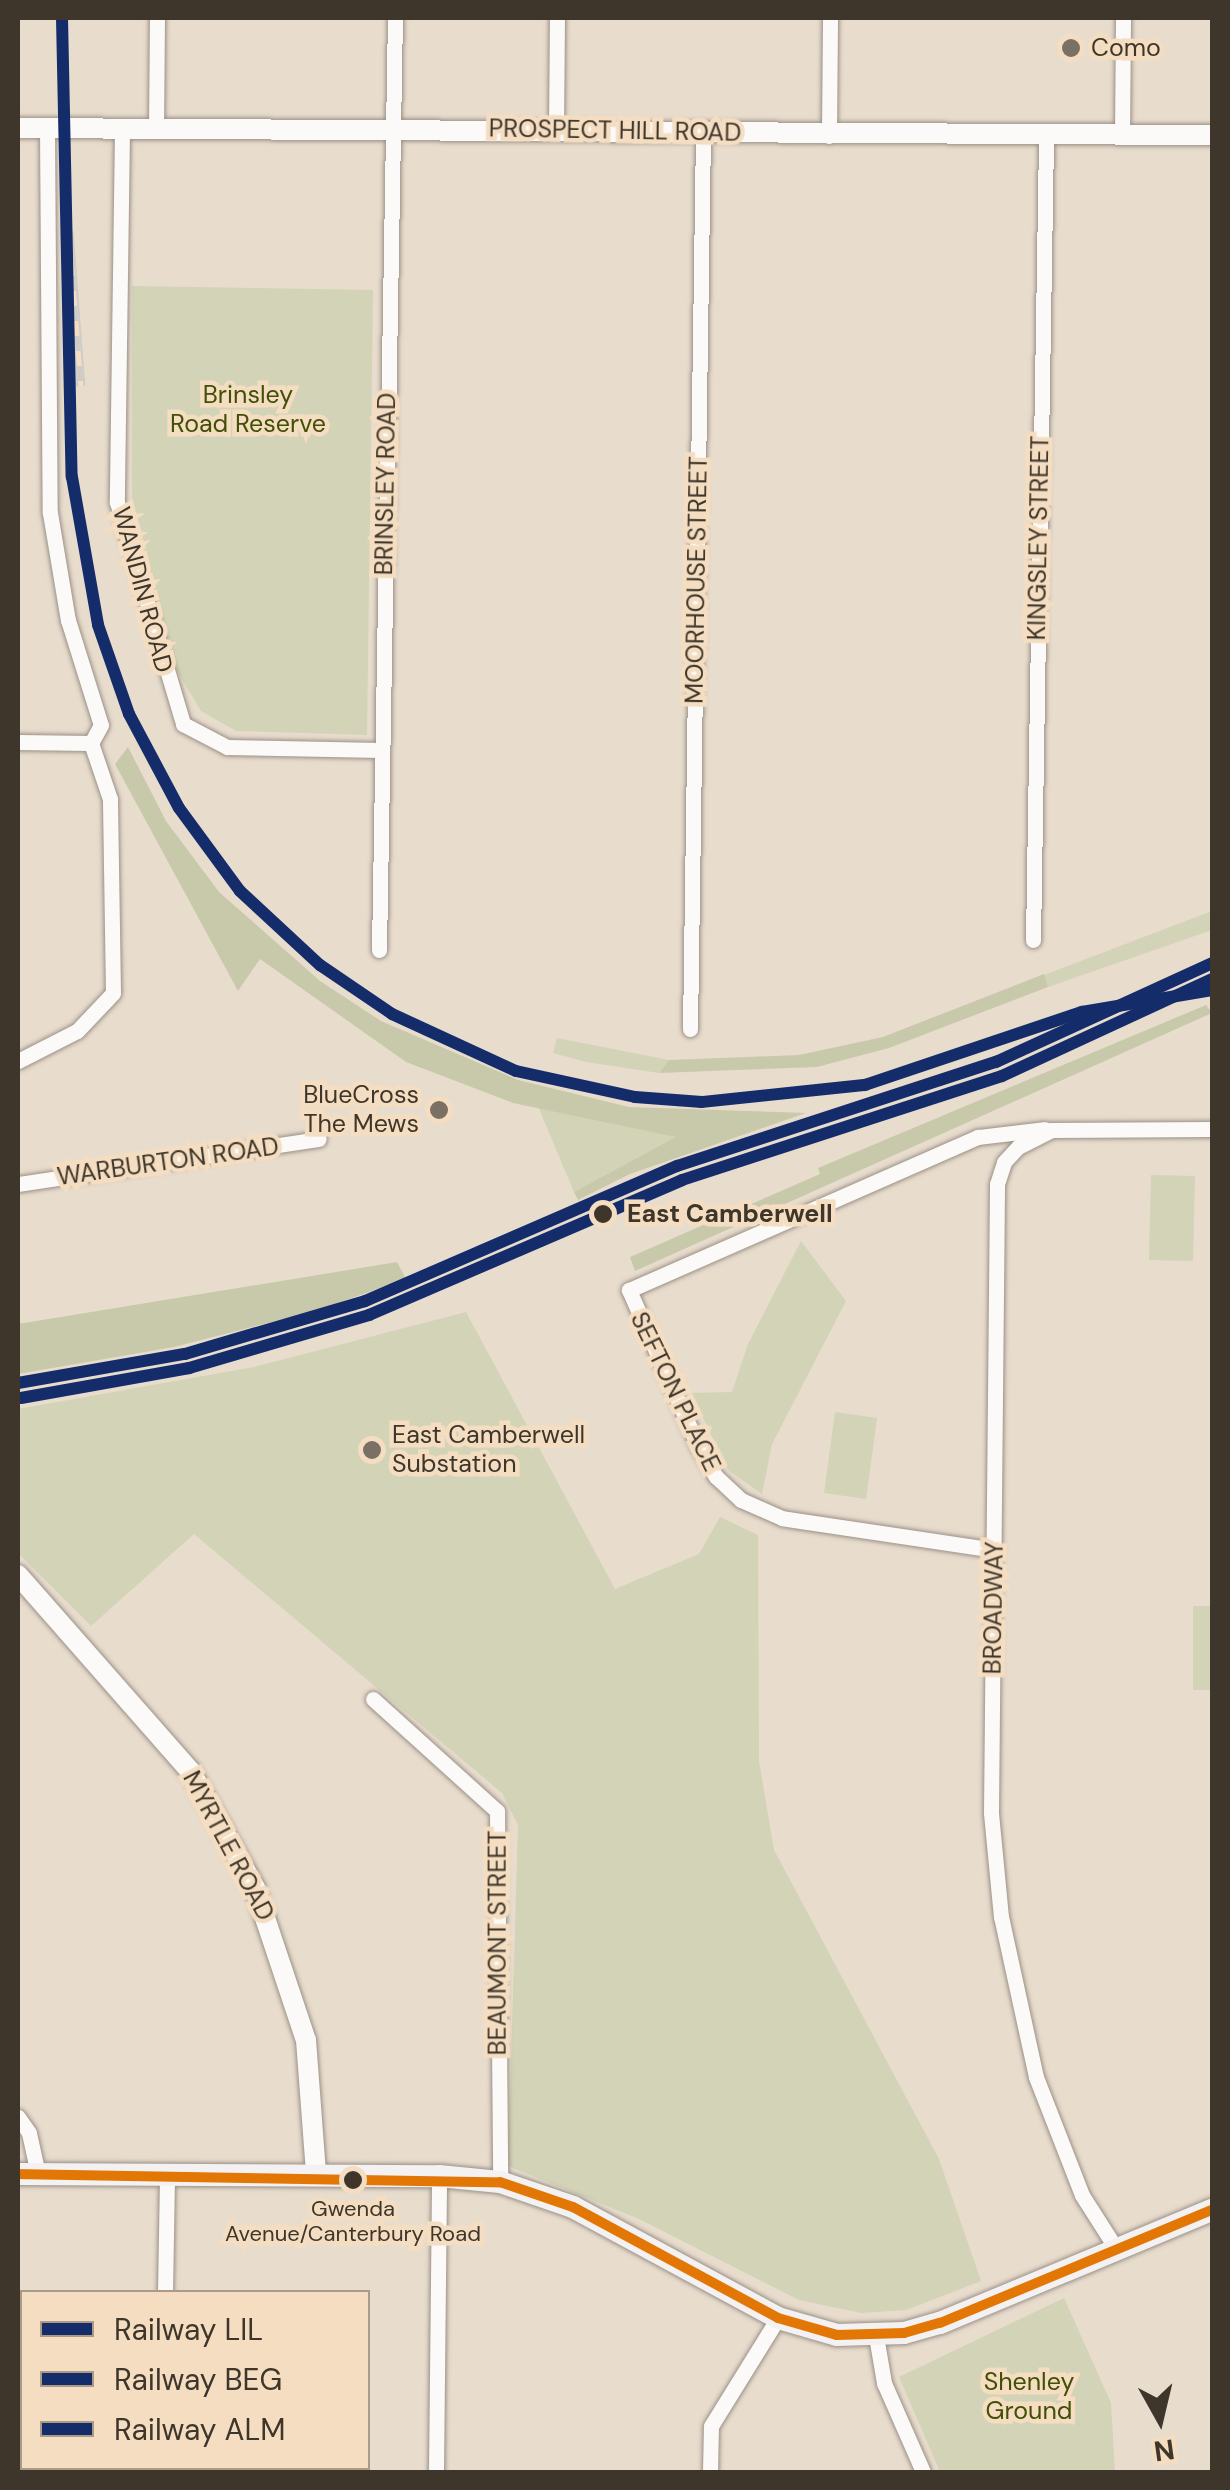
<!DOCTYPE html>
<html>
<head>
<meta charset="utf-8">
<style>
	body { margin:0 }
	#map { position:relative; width:1230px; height:2490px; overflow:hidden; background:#e8dccd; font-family:"DM Sans",sans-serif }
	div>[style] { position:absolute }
	.green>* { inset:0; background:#d2d3b7 }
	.forest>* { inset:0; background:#c8c9aa }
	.roads { filter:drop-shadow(0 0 2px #9a9186) drop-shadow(0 0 2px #9a9186) }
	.street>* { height:15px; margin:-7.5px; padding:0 7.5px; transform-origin:7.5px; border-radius:7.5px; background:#fcfaf8 }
	.secondary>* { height:20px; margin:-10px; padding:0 10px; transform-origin:10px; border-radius:10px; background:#fcfaf8 }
	.primary>* { height:22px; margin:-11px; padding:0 11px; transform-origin:11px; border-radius:11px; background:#f4f1f3 }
	.rail>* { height:9px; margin-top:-4.5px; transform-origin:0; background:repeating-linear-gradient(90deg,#f4ddc1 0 15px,#cfccc7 0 30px); box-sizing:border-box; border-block:2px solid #cfccc7 }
	.bus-1>* { height:10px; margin:-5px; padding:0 5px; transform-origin:5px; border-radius:5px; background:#e27706 }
	.rail-1>* { height:12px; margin:-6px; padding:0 6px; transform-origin:6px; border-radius:6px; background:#152c6b }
	.rail-2>* { height:12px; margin:-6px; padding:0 6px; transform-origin:6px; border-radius:6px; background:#152c6b }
	.rail-3>* { height:12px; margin:-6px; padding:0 6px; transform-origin:6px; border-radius:6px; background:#152c6b }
	.dots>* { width:28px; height:28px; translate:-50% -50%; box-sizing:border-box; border:5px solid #f4ddc1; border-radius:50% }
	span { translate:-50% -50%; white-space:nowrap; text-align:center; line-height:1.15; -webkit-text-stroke:9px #f4ddc1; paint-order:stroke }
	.bus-label { font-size:22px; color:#3e362b }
	.poi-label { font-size:25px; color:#3e362b }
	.left { translate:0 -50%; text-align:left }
	.right { translate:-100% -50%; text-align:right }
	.street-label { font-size:25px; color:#3e362b }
	.park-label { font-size:25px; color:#414f07 }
	.stop-label { font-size:25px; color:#3e362b; font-weight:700 }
	.frame { position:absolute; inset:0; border:20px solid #3e362b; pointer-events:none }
	.legend { position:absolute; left:20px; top:2290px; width:350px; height:180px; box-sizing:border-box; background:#f4ddc1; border:2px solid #ab9a85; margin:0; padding:12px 18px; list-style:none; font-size:30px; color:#3e362b }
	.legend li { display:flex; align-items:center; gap:20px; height:50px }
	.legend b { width:50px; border:2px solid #ab9a85 }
	.north { position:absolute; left:1110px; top:2370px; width:100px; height:100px; -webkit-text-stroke:8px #f4ddc1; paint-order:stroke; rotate:172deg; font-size:28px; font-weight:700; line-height:40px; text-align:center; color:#3e362b }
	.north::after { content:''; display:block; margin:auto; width:35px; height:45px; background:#3e362b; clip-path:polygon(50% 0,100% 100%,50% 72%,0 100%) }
</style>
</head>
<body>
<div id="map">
	<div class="green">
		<i style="clip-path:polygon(132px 286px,373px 290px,367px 735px,236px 731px,201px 711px,177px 671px,132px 508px)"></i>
		<i style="clip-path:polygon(1212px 911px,1212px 930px,1048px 987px,1044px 975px)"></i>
		<i style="clip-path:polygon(557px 1038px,669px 1060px,659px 1073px,586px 1062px,553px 1053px)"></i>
		<i style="clip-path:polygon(537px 1104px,677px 1137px,574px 1192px)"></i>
		<i style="clip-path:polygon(1151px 1175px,1195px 1176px,1193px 1261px,1149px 1260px)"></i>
		<i style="clip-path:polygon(801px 1241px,846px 1301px,772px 1444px,762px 1494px,728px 1470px,691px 1393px,732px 1392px,748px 1344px)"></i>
		<i style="clip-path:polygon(466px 1312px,615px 1589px,699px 1554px,720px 1517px,758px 1535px,759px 1761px,774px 1850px,939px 2159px,981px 2281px,906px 2310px,861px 2313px,799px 2300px,639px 2219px,508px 2166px,518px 1825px,502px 1793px,194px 1534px,91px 1626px,18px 1553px,18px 1409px,254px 1367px)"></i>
		<i style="clip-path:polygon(835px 1412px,877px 1418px,866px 1499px,824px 1493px)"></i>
		<i style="clip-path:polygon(1193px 1606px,1212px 1606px,1212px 1690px,1193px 1690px)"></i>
		<i style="clip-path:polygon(1064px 2298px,1111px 2403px,1115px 2472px,940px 2472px,899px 2377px)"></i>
	</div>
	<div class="forest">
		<i style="clip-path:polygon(128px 747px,166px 821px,219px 892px,320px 981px,381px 1021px,518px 1080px,629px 1107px,806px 1113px,630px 1174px,578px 1200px,574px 1192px,676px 1137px,513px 1103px,406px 1062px,260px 959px,238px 991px,115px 764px)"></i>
		<i style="clip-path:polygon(1044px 974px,1048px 987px,889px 1048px,817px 1067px,659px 1073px,669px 1060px,799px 1055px,883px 1037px)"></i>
		<i style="clip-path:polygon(1206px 1005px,1212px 1013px,635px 1271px,630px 1257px,820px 1174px,818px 1168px)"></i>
		<i style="clip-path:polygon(397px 1262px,406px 1279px,315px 1311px,174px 1347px,18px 1374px,18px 1324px)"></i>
	</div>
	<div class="roads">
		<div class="street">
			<i style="left:47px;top:129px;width:384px;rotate:89.6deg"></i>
			<i style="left:50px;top:513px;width:109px;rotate:80.5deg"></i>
			<i style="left:68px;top:620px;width:110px;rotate:72.6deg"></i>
			<i style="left:101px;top:725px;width:21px;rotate:119deg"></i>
			<i style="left:122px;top:130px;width:372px;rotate:90.8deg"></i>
			<i style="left:117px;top:502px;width:232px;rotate:73.4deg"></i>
			<i style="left:183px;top:724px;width:50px;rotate:27.6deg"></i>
			<i style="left:227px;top:747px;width:154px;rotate:1.1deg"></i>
			<i style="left:556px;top:130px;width:112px;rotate:-89.5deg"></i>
			<i style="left:156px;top:131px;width:113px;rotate:-89.5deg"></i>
			<i style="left:1122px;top:135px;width:117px;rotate:-89.5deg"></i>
			<i style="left:829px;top:136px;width:118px;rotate:-89.5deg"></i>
			<i style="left:18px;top:742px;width:73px;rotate:0.8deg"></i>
			<i style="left:1033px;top:940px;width:804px;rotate:-89.07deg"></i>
			<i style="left:379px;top:950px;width:932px;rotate:-89.02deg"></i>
			<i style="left:690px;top:1029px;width:899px;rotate:-89.17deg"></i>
			<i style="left:18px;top:1061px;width:66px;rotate:-27deg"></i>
			<i style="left:77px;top:1031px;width:52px;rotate:-46.5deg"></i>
			<i style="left:113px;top:993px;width:194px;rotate:-90.9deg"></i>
			<i style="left:110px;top:799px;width:59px;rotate:-108.7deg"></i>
			<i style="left:18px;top:1184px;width:304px;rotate:-8.5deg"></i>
			<i style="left:995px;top:1550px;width:215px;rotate:-171.5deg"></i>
			<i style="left:782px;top:1518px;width:45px;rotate:-156.3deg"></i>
			<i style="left:741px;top:1500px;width:34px;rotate:-137deg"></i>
			<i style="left:716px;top:1477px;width:34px;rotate:-120deg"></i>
			<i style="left:699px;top:1448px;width:173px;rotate:-113.9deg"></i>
			<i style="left:629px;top:1290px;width:381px;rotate:-23.7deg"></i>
			<i style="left:978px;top:1137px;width:67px;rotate:-6.8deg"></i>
			<i style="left:373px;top:1699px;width:167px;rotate:42.1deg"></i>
			<i style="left:497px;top:1811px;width:371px;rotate:89.5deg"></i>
			<i style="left:18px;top:2117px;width:19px;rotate:55deg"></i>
			<i style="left:29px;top:2133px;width:42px;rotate:77.6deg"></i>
			<i style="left:1117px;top:2250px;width:65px;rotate:-122.5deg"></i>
			<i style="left:1082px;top:2195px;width:127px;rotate:-111.3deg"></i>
			<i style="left:1036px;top:2077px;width:164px;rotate:-102.3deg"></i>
			<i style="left:1001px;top:1917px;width:104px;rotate:-95.5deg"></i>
			<i style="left:991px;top:1813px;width:629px;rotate:-89.45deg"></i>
			<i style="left:997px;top:1184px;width:23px;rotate:-72deg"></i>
			<i style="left:1004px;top:1162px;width:21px;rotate:-47deg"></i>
			<i style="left:1018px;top:1147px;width:37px;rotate:-27deg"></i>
			<i style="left:1051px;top:1130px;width:161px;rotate:-0.4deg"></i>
			<i style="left:165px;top:2292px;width:118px;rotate:-89deg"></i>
			<i style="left:876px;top:2336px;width:48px;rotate:80.3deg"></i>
			<i style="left:884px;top:2383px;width:97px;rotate:66.3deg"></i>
			<i style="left:163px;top:2472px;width:4px;rotate:-90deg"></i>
			<i style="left:436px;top:2472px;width:296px;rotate:-89.4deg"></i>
			<i style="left:710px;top:2472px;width:46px;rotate:-88.8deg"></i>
			<i style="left:711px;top:2426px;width:127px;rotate:-58.2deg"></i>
		</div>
		<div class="secondary">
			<i style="left:18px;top:128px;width:1194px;rotate:0.34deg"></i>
			<i style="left:18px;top:1575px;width:262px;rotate:48.7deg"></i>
			<i style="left:191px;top:1772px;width:132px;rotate:61.1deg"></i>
			<i style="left:255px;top:1888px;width:160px;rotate:71.5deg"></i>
			<i style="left:306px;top:2040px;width:134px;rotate:85.7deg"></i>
		</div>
		<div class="primary">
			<i style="left:18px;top:2174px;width:421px;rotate:0.3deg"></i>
			<i style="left:439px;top:2176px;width:61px;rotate:5.6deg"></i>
			<i style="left:500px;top:2182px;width:77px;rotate:18.9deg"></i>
			<i style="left:573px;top:2207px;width:233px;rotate:28.4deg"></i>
			<i style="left:778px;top:2318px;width:61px;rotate:16.1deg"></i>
			<i style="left:837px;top:2335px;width:67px;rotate:-1.7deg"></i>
			<i style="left:904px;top:2333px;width:37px;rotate:-16deg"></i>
			<i style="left:940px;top:2323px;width:295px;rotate:-22.6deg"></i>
		</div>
	</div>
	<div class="rail">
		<i style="left:69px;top:231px;width:155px;rotate:85.6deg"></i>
	</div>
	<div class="bus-1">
		<i style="left:18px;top:2174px;width:482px;rotate:1deg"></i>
		<i style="left:500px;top:2182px;width:77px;rotate:18.9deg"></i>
		<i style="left:573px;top:2207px;width:233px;rotate:28.4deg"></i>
		<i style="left:778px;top:2318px;width:61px;rotate:16.1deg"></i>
		<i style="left:837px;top:2335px;width:67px;rotate:-1.7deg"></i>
		<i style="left:904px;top:2333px;width:37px;rotate:-16deg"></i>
		<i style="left:940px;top:2323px;width:295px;rotate:-22.6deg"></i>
	</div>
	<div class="rail-1">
		<i style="left:18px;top:1383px;width:169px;rotate:-9.9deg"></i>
		<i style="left:185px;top:1354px;width:188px;rotate:-16.4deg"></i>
		<i style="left:365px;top:1301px;width:340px;rotate:-23.4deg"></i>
		<i style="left:677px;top:1166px;width:336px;rotate:-18.1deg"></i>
		<i style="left:996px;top:1062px;width:238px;rotate:-24.6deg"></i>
	</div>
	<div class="rail-2">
		<i style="left:21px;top:1398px;width:171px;rotate:-10.1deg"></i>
		<i style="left:189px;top:1368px;width:188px;rotate:-16.4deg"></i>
		<i style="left:369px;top:1315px;width:341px;rotate:-23.3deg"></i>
		<i style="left:682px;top:1180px;width:336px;rotate:-18deg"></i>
		<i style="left:1002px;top:1076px;width:231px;rotate:-24.8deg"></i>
	</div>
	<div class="rail-3">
		<i style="left:62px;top:18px;width:459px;rotate:88.8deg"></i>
		<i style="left:72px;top:477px;width:150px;rotate:80deg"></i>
		<i style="left:98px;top:625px;width:94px;rotate:70.8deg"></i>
		<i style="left:129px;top:714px;width:106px;rotate:62deg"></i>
		<i style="left:179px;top:808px;width:103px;rotate:53.7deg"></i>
		<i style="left:240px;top:891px;width:109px;rotate:42.8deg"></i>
		<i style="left:320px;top:965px;width:87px;rotate:34.2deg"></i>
		<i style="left:392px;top:1014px;width:136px;rotate:24.7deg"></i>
		<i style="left:516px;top:1071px;width:122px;rotate:12.3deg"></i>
		<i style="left:635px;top:1097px;width:67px;rotate:4.3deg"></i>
		<i style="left:702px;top:1102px;width:164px;rotate:-6deg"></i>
		<i style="left:865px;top:1085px;width:229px;rotate:-18.6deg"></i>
		<i style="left:1082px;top:1012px;width:132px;rotate:-9.6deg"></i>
	</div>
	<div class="dots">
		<i style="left:1071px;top:48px;background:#7a7064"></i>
		<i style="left:439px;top:1110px;background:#7a7064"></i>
		<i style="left:603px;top:1214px;background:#3e362b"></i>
		<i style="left:372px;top:1450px;background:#7a7064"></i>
		<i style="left:353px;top:2180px;background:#3e362b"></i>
	</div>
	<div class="bus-label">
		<span style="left:353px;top:2221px">Gwenda<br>Avenue/Canterbury Road</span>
	</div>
	<div class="poi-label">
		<span class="left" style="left:1091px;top:48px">Como</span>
		<span class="right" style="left:419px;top:1110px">BlueCross<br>The Mews</span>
		<span class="left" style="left:392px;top:1450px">East Camberwell<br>Substation</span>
	</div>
	<div class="street-label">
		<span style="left:615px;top:131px;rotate:1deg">PROSPECT HILL ROAD</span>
		<span style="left:386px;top:484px;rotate:-89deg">BRINSLEY ROAD</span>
		<span style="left:1039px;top:538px;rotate:-89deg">KINGSLEY STREET</span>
		<span style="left:697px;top:580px;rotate:-89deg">MOORHOUSE STREET</span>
		<span style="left:142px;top:590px;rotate:75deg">WANDIN ROAD</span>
		<span style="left:168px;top:1162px;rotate:-8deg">WARBURTON ROAD</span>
		<span style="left:675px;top:1392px;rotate:64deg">SEFTON PLACE</span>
		<span style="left:994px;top:1608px;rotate:-89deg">BROADWAY</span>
		<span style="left:228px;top:1846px;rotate:62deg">MYRTLE ROAD</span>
		<span style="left:498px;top:1943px;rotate:-90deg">BEAUMONT STREET</span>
	</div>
	<div class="park-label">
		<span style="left:248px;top:410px">Brinsley<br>Road Reserve</span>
		<span style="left:1029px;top:2397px">Shenley<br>Ground</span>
	</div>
	<div class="stop-label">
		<span class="left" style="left:627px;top:1214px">East Camberwell</span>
	</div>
	<div class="frame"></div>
	<ul class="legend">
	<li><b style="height:12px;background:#152c6b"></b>Railway LIL</li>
	<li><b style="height:12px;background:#152c6b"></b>Railway BEG</li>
	<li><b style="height:12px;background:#152c6b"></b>Railway ALM</li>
	</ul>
	<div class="north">N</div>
</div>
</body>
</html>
